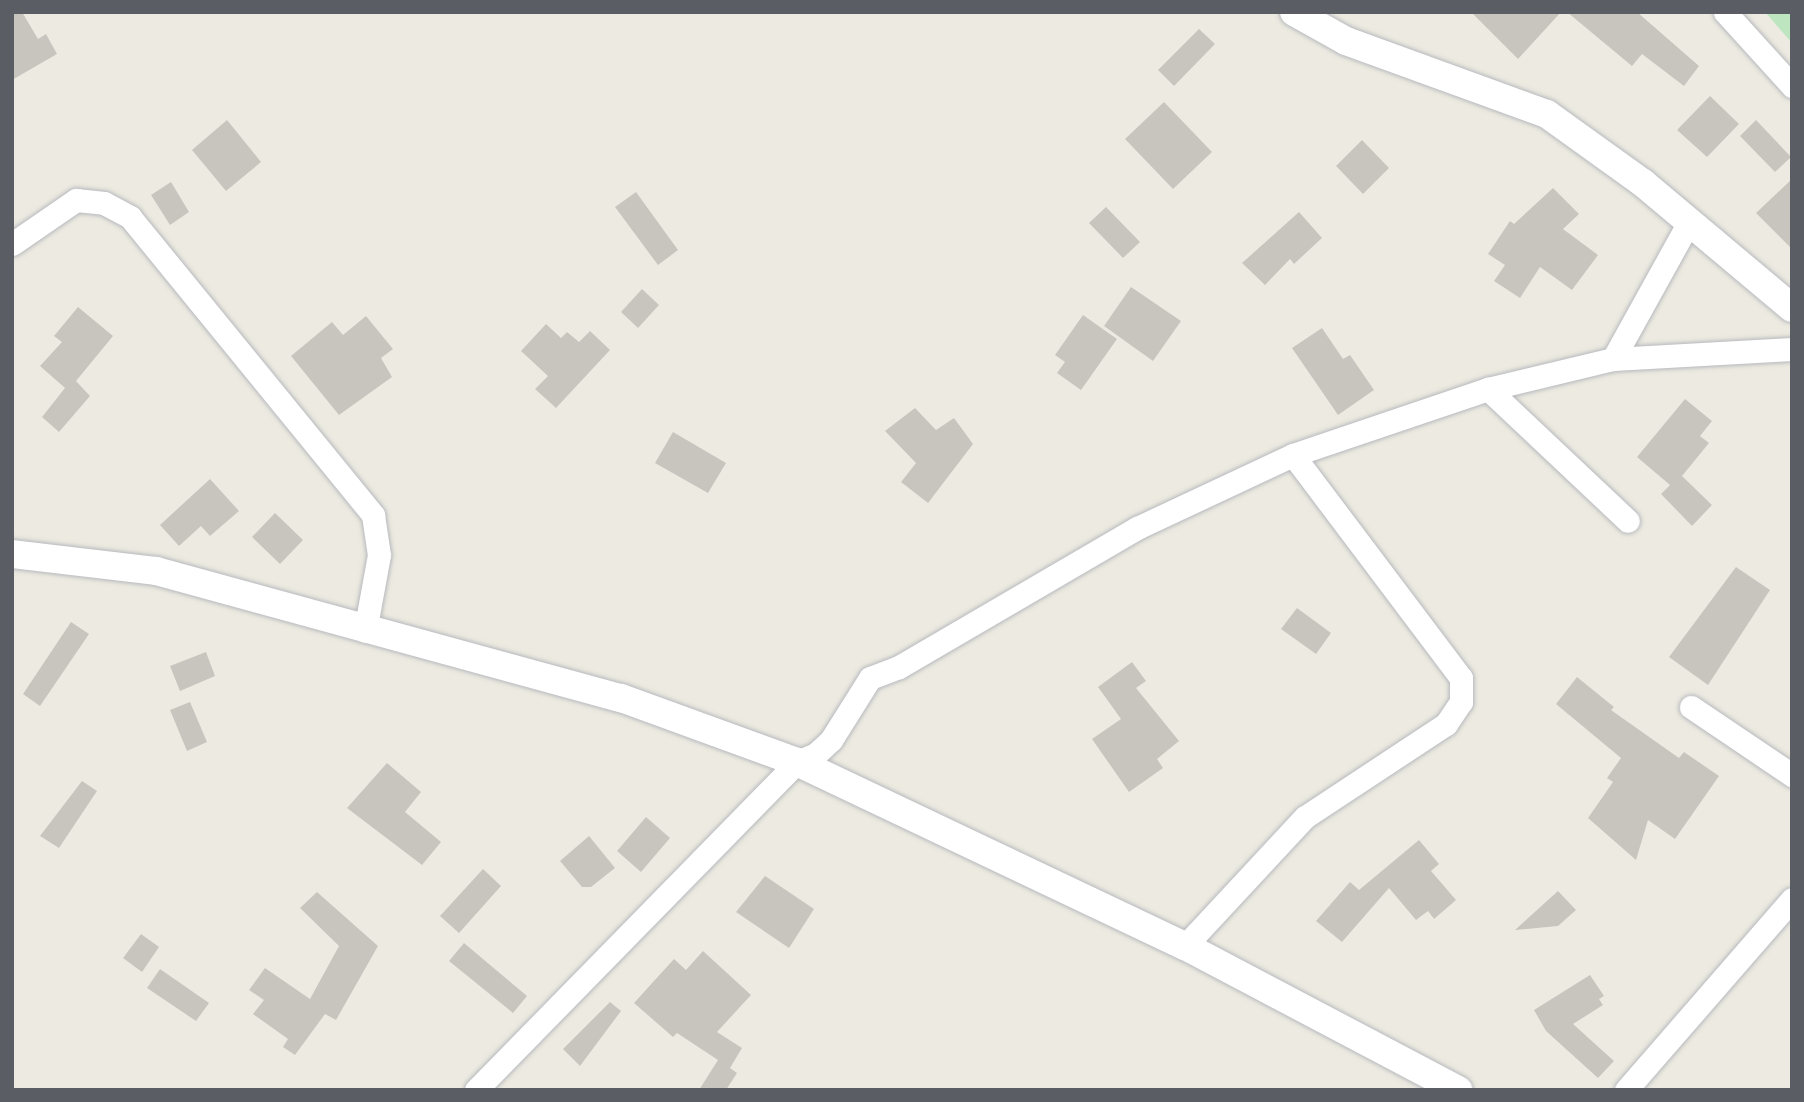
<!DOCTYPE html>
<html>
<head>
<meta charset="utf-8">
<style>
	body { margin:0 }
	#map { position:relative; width:1804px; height:1102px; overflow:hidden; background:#edebe1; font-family:"Roboto Condensed",sans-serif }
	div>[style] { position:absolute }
	.green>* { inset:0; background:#bde5bf }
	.building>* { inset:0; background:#c8c5bf }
	.roads { filter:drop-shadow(0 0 2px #b7b9be) drop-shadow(0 0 2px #b7b9be) }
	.minor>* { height:23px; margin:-11.5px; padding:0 11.5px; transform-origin:11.5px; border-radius:11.5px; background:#fff }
	.tertiary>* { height:28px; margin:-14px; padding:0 14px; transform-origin:14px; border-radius:14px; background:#fff }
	span { translate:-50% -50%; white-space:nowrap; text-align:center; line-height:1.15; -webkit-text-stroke:5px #fff; paint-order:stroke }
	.frame { position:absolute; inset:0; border:14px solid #5a5d63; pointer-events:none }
</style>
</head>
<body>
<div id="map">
	<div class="green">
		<i style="clip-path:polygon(1765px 12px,1792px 12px,1792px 43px)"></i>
	</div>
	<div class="building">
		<i style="clip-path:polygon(12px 12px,22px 12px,38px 39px,46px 34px,57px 54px,12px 80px)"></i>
		<i style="clip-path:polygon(1471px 12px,1561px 12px,1518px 59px)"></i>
		<i style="clip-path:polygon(1567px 12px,1637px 12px,1699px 66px,1684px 86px,1642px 54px,1632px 66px)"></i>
		<i style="clip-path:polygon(1199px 29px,1215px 44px,1174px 86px,1158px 70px)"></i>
		<i style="clip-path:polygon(1710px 96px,1739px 124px,1707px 157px,1677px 130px)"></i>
		<i style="clip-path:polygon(1164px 102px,1212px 152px,1173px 189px,1125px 139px)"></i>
		<i style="clip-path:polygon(227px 120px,261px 162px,226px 191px,192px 150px)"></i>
		<i style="clip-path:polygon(1756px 120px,1791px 157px,1775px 172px,1740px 136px)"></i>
		<i style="clip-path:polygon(1362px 140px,1389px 168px,1363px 194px,1336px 166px)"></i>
		<i style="clip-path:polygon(1792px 179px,1792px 249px,1756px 213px)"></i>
		<i style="clip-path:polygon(171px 182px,189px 212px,170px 225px,151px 195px)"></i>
		<i style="clip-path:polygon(1553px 188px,1579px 214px,1563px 229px,1598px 255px,1572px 290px,1540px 267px,1520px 298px,1494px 281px,1505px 265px,1488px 254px,1510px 221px,1514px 224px)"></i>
		<i style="clip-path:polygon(636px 192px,678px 250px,658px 265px,615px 207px)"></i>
		<i style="clip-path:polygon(1106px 207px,1140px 242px,1123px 258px,1089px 223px)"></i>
		<i style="clip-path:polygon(1299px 212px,1322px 238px,1294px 264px,1290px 259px,1265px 285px,1242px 263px)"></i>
		<i style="clip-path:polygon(1131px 287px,1181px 321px,1153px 361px,1104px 326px)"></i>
		<i style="clip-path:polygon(642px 289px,659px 305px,638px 328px,621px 312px)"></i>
		<i style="clip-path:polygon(78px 307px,113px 336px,76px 381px,90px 396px,59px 432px,42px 417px,65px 388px,40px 366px,62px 342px,54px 336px)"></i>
		<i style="clip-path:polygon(1083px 315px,1117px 339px,1081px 390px,1057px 373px,1065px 362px,1055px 355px)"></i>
		<i style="clip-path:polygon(366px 316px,393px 349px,381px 358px,392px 377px,339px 415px,291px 356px,332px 322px,343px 335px)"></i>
		<i style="clip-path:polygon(546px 324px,561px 338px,567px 332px,579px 342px,590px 331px,610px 350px,556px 408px,535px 389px,548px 376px,521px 351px)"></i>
		<i style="clip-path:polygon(1322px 328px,1343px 359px,1350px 355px,1374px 390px,1338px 415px,1292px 348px)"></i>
		<i style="clip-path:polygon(1685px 399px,1712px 421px,1700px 436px,1709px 443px,1682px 476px,1712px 505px,1692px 526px,1661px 494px,1670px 485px,1637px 457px)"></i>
		<i style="clip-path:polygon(915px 408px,936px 430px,954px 418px,973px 444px,928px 503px,901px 482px,916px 463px,885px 431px)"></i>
		<i style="clip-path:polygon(673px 432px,726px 463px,708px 493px,655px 463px)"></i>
		<i style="clip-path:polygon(210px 479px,239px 511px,210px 536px,201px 526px,179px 546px,160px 525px)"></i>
		<i style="clip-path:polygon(275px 513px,303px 540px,280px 564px,252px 537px)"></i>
		<i style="clip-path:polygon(1736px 567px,1770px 590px,1708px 685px,1669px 657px)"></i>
		<i style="clip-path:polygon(1297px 608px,1331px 633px,1316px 654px,1281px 629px)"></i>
		<i style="clip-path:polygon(71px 622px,89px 634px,40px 706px,23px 694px)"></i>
		<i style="clip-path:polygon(206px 652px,215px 676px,180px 691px,170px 666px)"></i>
		<i style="clip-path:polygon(1132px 662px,1146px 681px,1136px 688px,1179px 741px,1157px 759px,1163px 768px,1129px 792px,1092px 739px,1121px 719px,1098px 687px)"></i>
		<i style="clip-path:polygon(1577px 677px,1614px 707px,1611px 710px,1679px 758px,1684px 752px,1719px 776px,1675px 839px,1648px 820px,1636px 860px,1588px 818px,1613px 782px,1607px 778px,1621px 758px,1556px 704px)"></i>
		<i style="clip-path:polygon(190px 702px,207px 742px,187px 751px,170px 710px)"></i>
		<i style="clip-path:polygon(387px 763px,421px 792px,405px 812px,441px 842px,422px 865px,347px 808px)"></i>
		<i style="clip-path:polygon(82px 781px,97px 791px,59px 848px,40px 836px)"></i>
		<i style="clip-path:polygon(646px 817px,670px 838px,641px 872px,617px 851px)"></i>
		<i style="clip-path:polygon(589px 836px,615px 868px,591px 887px,582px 887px,560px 861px)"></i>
		<i style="clip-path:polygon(1419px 840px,1439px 864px,1431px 871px,1456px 900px,1434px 919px,1428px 911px,1416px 920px,1389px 888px,1342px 942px,1316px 921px,1350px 882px,1359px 890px)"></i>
		<i style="clip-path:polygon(483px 869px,501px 886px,459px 933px,440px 916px)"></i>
		<i style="clip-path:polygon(765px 876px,814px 909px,789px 948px,736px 912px)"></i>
		<i style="clip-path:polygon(1558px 891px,1576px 910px,1558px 926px,1515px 930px)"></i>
		<i style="clip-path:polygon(317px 892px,378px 946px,336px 1020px,325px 1014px,295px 1055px,283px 1047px,288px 1039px,253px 1014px,264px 1000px,249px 990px,265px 968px,310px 999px,339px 946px,300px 908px)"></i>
		<i style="clip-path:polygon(141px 934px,159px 947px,142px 972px,123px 958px)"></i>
		<i style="clip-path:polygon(464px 943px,527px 996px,513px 1013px,449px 961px)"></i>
		<i style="clip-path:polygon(703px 951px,751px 995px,717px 1032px,742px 1048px,730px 1068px,737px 1073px,726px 1090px,699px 1090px,718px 1060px,677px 1033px,673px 1037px,634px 1003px,674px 959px,686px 970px)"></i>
		<i style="clip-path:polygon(160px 969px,209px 1003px,196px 1021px,147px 988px)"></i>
		<i style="clip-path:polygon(1590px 975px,1604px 996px,1599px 999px,1603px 1005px,1573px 1024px,1614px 1061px,1598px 1078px,1546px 1031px,1534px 1010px)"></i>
		<i style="clip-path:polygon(610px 1002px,621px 1011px,580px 1066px,563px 1049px)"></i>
	</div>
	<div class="roads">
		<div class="minor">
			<i style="left:1725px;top:12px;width:100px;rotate:47.8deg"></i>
			<i style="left:12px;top:244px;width:78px;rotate:-34.5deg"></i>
			<i style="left:76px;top:200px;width:28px;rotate:6deg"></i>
			<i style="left:104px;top:203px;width:30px;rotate:28deg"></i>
			<i style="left:130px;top:217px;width:385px;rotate:50.8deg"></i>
			<i style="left:373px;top:515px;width:40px;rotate:81.5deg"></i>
			<i style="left:379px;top:555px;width:77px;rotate:100.4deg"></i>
			<i style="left:1613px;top:359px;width:157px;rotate:-61deg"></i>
			<i style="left:1488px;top:389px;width:192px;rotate:43.3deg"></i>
			<i style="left:1691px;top:707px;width:122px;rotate:34deg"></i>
			<i style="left:1185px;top:946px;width:176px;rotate:-47.1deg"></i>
			<i style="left:1305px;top:817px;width:169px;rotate:-33.4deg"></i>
			<i style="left:1446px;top:724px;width:27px;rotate:-56deg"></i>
			<i style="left:1461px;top:702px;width:24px;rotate:-90deg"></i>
			<i style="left:1461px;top:678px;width:279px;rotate:-127deg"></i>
			<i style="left:476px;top:1090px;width:459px;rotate:-45.6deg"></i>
			<i style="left:797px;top:762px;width:21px;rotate:-23deg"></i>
			<i style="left:816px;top:754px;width:21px;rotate:-43deg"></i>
			<i style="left:831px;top:740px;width:73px;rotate:-57.8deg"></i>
			<i style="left:870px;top:678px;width:31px;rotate:-21deg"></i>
			<i style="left:899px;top:667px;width:276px;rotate:-30.3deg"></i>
			<i style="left:1137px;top:528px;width:172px;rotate:-25.1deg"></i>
			<i style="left:1293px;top:455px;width:206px;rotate:-18.7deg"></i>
			<i style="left:1488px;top:389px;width:129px;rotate:-13.5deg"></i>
			<i style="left:1613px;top:359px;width:179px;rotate:-3.2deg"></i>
			<i style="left:1626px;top:1090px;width:253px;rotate:-49deg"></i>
		</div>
		<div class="tertiary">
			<i style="left:1294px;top:12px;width:60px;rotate:29.1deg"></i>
			<i style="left:1346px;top:41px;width:214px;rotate:20deg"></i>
			<i style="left:1547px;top:114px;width:118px;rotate:35.7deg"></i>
			<i style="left:1643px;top:183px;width:194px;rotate:40deg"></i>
			<i style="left:12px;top:554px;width:145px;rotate:6.7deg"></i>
			<i style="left:156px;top:571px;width:482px;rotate:15.3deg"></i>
			<i style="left:621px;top:698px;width:187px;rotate:20deg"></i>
			<i style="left:797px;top:762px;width:429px;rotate:25.4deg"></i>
			<i style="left:1185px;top:946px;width:309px;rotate:27.8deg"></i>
		</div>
	</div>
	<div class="frame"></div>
</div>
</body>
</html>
